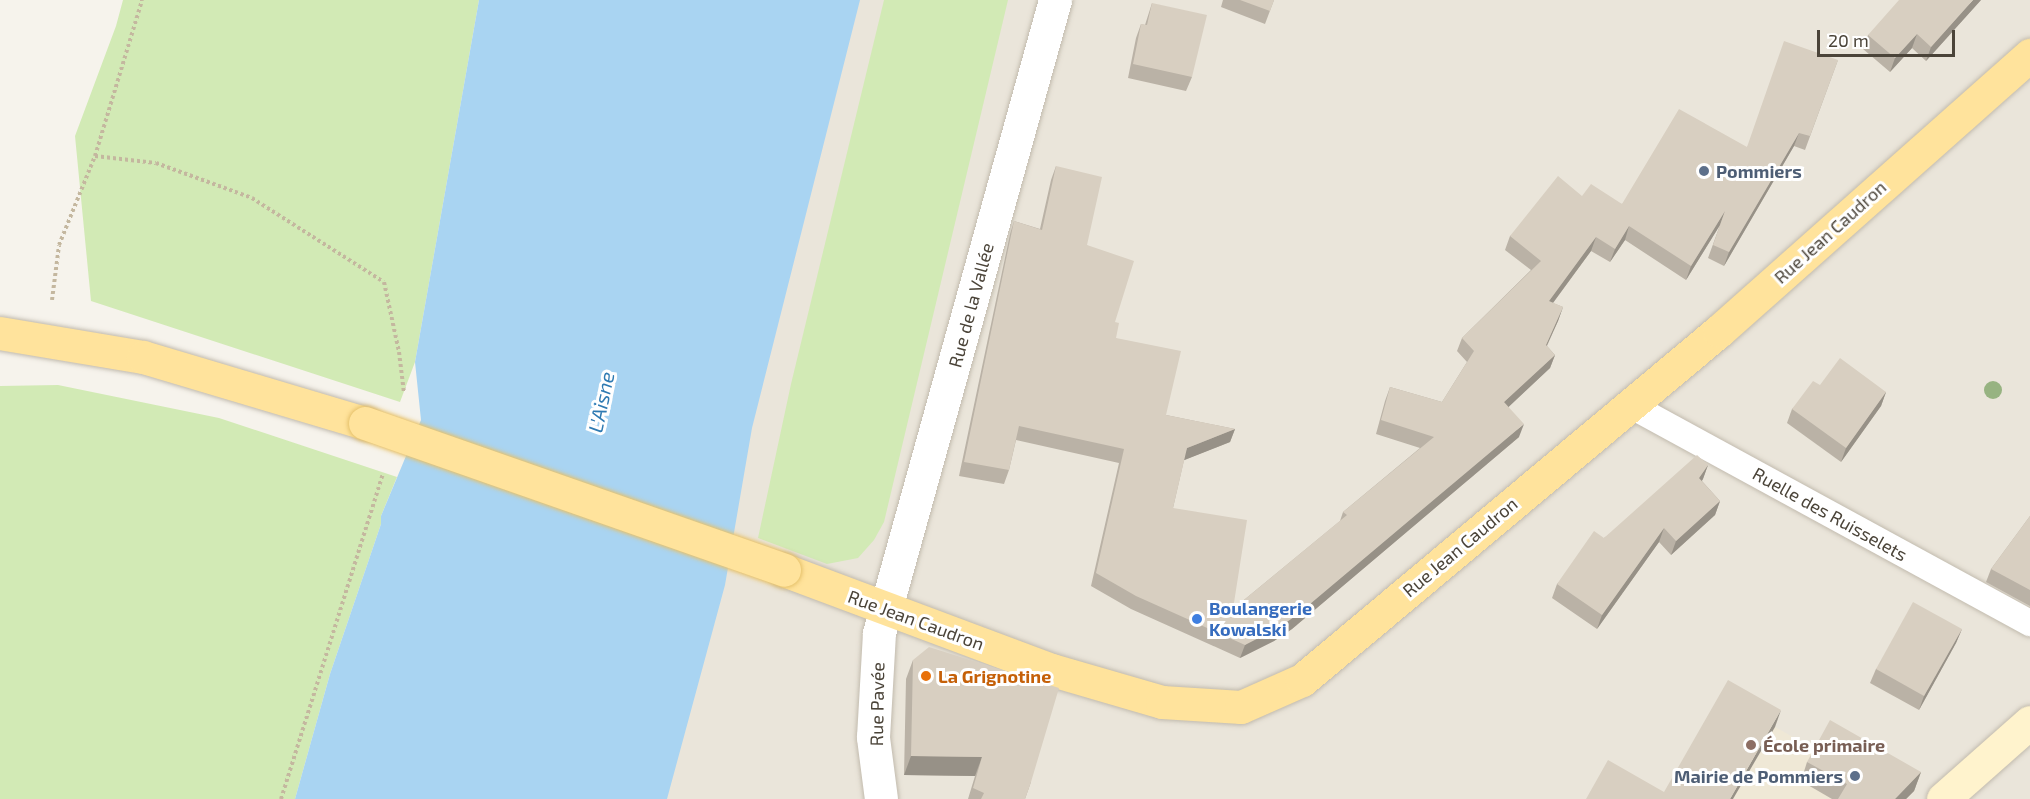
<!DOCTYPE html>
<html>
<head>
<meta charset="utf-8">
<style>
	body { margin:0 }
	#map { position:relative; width:2030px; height:799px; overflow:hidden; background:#f6f3ec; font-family:"Exo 2",sans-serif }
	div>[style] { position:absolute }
	.residential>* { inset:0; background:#eae5da }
	.education>* { inset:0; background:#efe8d6 }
	.green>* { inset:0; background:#d2eab5 }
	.water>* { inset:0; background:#a9d4f2 }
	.path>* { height:4px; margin-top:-2px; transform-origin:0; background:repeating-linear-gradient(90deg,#c4b79f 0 3px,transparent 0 6px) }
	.roads { filter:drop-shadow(0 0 2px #c2bbae) drop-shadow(0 0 2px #c2bbae) }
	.service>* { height:26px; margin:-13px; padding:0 13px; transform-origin:13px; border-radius:13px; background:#fff }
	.minor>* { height:33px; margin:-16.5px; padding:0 16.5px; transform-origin:16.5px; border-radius:16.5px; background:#fff }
	.secondary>* { height:33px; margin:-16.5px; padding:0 16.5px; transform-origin:16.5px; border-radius:16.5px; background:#fff3cd }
	.primary>* { height:33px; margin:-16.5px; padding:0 16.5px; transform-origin:16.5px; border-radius:16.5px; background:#ffe39c }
	.bridges { filter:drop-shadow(0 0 2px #e6c16a) drop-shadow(0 0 2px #e6c16a) }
	.primary-bridge>* { height:33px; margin:-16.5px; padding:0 16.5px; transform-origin:16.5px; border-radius:16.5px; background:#ffe39c }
	.trees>* { width:18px; height:18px; margin:-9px; border-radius:50%; background:#97b381 }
	.wall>* { inset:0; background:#bab2a6 }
	.shaded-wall>* { inset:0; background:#979187 }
	.building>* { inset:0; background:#d8cfc1 }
	.dots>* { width:16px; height:16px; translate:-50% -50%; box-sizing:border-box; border:3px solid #fff; border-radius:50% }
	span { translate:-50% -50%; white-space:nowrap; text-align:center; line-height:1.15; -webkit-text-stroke:6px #fff; paint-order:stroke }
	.service-label { font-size:18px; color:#4e5e75; font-weight:700 }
	.left { translate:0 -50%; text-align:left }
	.right { translate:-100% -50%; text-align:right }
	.street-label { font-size:18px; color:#4b4439 }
	.shop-label { font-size:18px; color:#366cbe; font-weight:700 }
	.food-label { font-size:18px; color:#c56008; font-weight:700 }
	.education-label { font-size:18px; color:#785e54; font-weight:700 }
	.water-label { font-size:20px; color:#2e7ab2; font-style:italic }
	.scale { position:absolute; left:1817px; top:30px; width:138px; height:27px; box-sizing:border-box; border:3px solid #4b4439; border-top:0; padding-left:8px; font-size:18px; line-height:21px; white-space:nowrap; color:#4b4439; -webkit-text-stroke:4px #fff; paint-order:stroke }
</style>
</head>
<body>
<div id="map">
	<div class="residential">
		<i style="clip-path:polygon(645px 0,2030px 0,2030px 799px,470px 799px)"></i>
	</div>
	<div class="education">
		<i style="clip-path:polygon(1723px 697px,1817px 751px,1824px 740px,1914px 791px,1906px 799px,1664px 799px)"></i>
	</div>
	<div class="green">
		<i style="clip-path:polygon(123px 0,479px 0,415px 362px,400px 402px,91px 301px,75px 136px,116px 26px)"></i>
		<i style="clip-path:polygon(884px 0,1008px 0,884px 522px,874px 540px,858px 558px,827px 564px,758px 538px,791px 384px)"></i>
		<i style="clip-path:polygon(58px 385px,219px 418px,397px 477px,381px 516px,381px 524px,330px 674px,295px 799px,0 799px,0 386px)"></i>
	</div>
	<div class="water">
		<i style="clip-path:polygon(479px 0,860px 0,752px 428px,725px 585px,667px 799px,295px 799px,330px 674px,381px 524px,381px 516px,421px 420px,415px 362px)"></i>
	</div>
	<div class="path">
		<i style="left:95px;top:156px;width:163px;rotate:-73.2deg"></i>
		<i style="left:52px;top:300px;width:55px;rotate:-82.7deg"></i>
		<i style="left:59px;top:245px;width:96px;rotate:-68deg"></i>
		<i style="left:95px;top:156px;width:61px;rotate:6.5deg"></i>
		<i style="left:156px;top:163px;width:102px;rotate:20deg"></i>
		<i style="left:252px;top:198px;width:156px;rotate:32.5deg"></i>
		<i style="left:384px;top:282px;width:72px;rotate:77.9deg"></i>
		<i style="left:399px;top:352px;width:41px;rotate:83deg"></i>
		<i style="left:281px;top:799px;width:341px;rotate:-72.6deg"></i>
	</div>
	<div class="roads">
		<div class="service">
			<i style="left:1630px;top:405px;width:456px;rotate:28.6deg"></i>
		</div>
		<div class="minor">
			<i style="left:881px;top:799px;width:63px;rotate:-97.4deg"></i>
			<i style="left:873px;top:737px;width:104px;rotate:-86.7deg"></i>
			<i style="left:879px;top:633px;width:657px;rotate:-74.46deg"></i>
		</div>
		<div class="secondary">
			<i style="left:1943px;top:799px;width:116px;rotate:-41.5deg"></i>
		</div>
		<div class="primary">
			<i style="left:0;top:333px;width:145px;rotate:9.5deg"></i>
			<i style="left:143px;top:357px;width:232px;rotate:16.6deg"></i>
			<i style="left:784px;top:570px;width:286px;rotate:20.5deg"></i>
			<i style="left:1052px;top:670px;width:115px;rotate:16.2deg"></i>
			<i style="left:1162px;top:702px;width:79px;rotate:3.6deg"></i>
			<i style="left:1241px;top:707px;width:67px;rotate:-23.9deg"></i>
			<i style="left:1302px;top:680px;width:544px;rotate:-39.93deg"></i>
			<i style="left:1719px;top:331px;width:416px;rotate:-41.6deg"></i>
		</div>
	</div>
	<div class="bridges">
		<div class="primary-bridge">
			<i style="left:365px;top:423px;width:444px;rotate:19.3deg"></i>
		</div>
	</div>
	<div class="trees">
		<i style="left:1993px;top:390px"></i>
	</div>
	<div class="wall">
		<i style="clip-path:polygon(1223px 0,1274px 0,1265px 24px,1221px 7px)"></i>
		<i style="clip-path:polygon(1981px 0,1926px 61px,1912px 48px,1890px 72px,1863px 49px,1868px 35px)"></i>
		<i style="clip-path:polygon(1152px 3px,1192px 77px,1186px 91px,1128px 78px,1136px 38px,1141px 24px,1145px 25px)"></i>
		<i style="clip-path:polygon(1838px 60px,1805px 150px,1794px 146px,1724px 266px,1708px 258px,1720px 225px,1686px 280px,1625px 240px,1610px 262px,1591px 251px,1553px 303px,1563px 307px,1558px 321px,1547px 346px,1555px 355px,1550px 368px,1508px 407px,1519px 437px,1292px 629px,1274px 641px,1240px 658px,1131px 609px,1091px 586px,1119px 463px,1016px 440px,1009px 470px,1004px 484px,959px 476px,1010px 234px,1014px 221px,1040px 229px,1051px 180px,1056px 166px,1087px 245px,1115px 322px,1116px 338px,1166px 415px,1235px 429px,1230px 442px,1184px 460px,1173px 508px,1233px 609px,1340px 521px,1343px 512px,1420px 448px,1376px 434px,1385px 401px,1390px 387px,1442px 402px,1467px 362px,1457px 351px,1462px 338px,1531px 270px,1505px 250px,1510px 236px,1582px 196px,1622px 204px,1747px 147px)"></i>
		<i style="clip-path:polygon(1820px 385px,1886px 392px,1881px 406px,1841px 462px,1787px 423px,1792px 409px)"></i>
		<i style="clip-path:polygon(1708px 465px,1702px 481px,1720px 501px,1715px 515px,1671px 555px,1659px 542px,1597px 629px,1552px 598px,1557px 584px,1604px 538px)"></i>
		<i style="clip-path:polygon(2030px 516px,2030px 606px,1986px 582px,1991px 569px)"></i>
		<i style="clip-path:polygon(1962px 629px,1956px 643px,1919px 710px,1870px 683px,1876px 669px)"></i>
		<i style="clip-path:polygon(913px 660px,1031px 782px,1025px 799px,968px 799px,975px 776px,904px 775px,906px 679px)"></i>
		<i style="clip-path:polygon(1807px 762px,1921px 772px,1914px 791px,1906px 799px,1832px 799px,1801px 781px)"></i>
	</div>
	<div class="shaded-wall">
		<i style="clip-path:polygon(1973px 0,1981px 0,1926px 61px,1931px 47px)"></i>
		<i style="clip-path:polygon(1917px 34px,1912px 48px,1890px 72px,1895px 58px)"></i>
		<i style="clip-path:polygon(1799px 133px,1794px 146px,1724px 266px,1729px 252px)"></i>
		<i style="clip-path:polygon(1725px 211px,1720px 225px,1686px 280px,1691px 266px)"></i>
		<i style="clip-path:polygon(1629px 226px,1625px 240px,1610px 262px,1615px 249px)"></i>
		<i style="clip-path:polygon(1596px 237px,1591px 251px,1544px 315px,1549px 301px)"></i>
		<i style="clip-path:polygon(1563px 307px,1558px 321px,1541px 358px,1546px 345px)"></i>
		<i style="clip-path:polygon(1555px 355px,1550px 368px,1499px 416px,1504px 402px)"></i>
		<i style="clip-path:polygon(1886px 392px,1881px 406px,1841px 462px,1846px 448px)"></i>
		<i style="clip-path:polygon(1524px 424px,1519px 437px,1292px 629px,1274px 641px,1240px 658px,1245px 645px)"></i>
		<i style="clip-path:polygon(1235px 429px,1230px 442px,1182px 461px,1187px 448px)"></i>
		<i style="clip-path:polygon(1708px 465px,1703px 479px,1694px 492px,1699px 478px)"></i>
		<i style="clip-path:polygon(1720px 501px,1715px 515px,1671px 555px,1676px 541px)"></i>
		<i style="clip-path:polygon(1664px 528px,1659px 542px,1597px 629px,1602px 615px)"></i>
		<i style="clip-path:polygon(1962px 629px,1956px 643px,1919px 710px,1924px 696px)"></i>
		<i style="clip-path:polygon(1781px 710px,1775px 727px,1733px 799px,1730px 799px)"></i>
		<i style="clip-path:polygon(911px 756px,982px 757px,975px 776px,904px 775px)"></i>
		<i style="clip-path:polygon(1921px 772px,1914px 791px,1906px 799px,1895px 799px)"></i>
	</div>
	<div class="building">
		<i style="clip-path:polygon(1240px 0,1274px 0,1270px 11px)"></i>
		<i style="clip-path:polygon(1899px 0,1973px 0,1931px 47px,1917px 34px,1895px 58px,1868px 35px)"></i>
		<i style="clip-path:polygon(1152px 3px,1207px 15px,1192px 77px,1133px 64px,1141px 24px,1147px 25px)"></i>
		<i style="clip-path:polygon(1784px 41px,1838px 60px,1810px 136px,1799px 133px,1729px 252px,1713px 245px,1725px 211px,1691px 266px,1629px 226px,1615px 249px,1596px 237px,1549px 301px,1563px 307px,1546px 345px,1555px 355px,1504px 402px,1524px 424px,1297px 615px,1278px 628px,1245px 645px,1136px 596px,1096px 573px,1124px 449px,1019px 426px,1009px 470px,964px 462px,1014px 221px,1042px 230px,1056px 166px,1102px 177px,1087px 245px,1134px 261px,1115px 322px,1119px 323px,1116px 338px,1181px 351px,1166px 415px,1235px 429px,1187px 448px,1173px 508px,1247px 520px,1233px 609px,1347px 515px,1343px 512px,1434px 437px,1381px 420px,1390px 387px,1442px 402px,1474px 351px,1462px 338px,1541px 261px,1510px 236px,1558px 176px,1582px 196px,1591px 184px,1622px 204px,1679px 109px,1747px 147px)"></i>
		<i style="clip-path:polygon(1840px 358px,1886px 392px,1846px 448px,1792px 409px,1813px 381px,1820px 385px)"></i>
		<i style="clip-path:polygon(1697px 455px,1708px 465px,1699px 478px,1720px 501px,1676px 541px,1664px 528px,1602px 615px,1557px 584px,1594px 531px,1604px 538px)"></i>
		<i style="clip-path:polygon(2030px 516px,2030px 590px,1991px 569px)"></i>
		<i style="clip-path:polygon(1913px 602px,1962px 629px,1924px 696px,1876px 669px)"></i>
		<i style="clip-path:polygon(929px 647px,1059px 688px,1031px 782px,1025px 799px,981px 799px,984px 793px,973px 788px,982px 757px,911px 756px,913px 660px)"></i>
		<i style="clip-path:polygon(1728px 680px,1781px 710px,1730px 799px,1586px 799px,1608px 760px,1664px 792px)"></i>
		<i style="clip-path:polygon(1830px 720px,1921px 772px,1895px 799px,1838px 799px,1847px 784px,1807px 762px)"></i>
	</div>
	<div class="dots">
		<i style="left:1704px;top:171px;background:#5c6f8a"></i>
		<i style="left:1197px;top:619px;background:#3f7fe0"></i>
		<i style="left:926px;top:676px;background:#e8710a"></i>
		<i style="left:1751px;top:745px;background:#8d6e63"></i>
		<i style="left:1855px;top:776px;background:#5c6f8a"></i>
	</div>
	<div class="service-label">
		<span class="left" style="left:1716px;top:171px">Pommiers</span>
		<span class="right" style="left:1843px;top:776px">Mairie de Pommiers</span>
	</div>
	<div class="street-label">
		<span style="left:1830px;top:232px;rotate:-42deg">Rue Jean Caudron</span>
		<span style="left:971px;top:305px;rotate:-75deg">Rue de la Vallée</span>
		<span style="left:1830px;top:514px;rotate:29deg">Ruelle des Ruisselets</span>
		<span style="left:1460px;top:547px;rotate:-40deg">Rue Jean Caudron</span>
		<span style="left:916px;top:620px;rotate:20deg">Rue Jean Caudron</span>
		<span style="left:877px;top:704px;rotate:-89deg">Rue Pavée</span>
	</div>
	<div class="shop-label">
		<span class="left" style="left:1209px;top:619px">Boulangerie<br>Kowalski</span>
	</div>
	<div class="food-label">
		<span class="left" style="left:938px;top:676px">La Grignotine</span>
	</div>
	<div class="education-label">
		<span class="left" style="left:1763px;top:745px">École primaire</span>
	</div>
	<div class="water-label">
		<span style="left:601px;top:402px;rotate:-78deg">L'Aisne</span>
	</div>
	<div class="scale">20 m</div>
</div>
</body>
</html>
